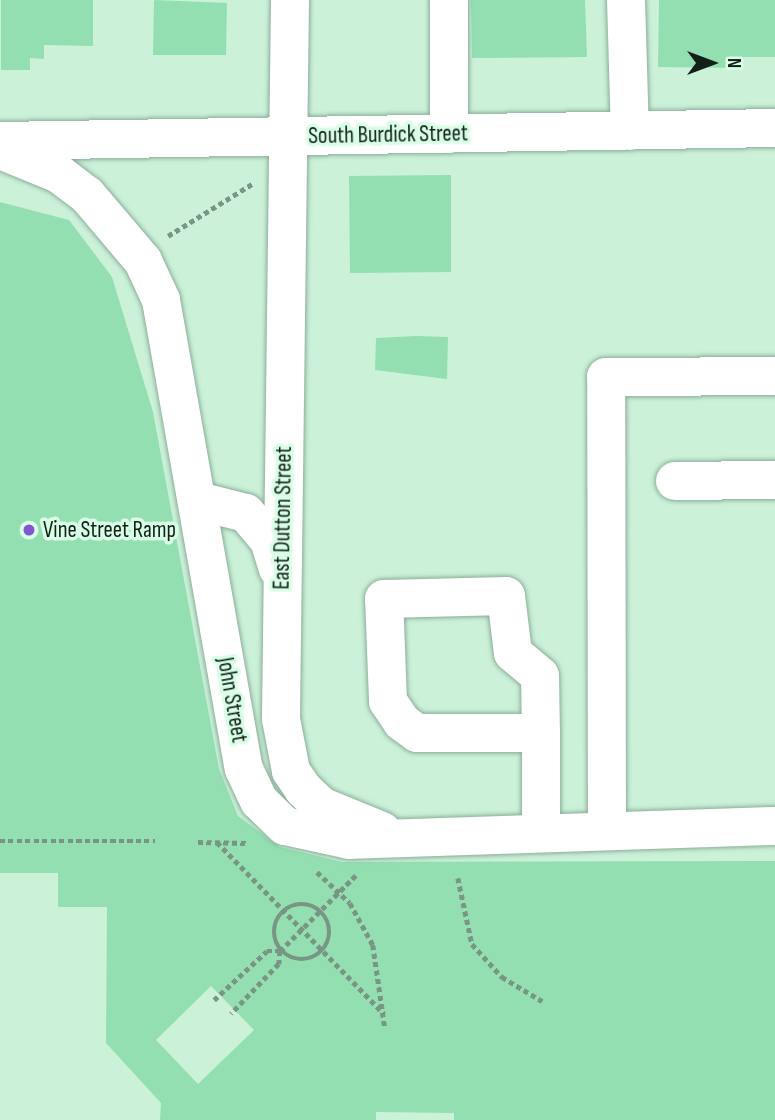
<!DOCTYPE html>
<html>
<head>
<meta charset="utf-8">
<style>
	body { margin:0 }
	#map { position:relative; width:775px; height:1120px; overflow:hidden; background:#cbf1d9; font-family:"Sofia Sans Condensed",sans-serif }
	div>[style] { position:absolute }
	.building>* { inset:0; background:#93dfb2 }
	.path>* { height:4.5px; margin-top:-2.25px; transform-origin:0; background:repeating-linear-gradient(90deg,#799584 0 5px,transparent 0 8.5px) }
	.path>.ring { margin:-2.25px; padding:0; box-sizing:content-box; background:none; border:4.5px solid #799584; border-radius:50% }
	.roads { filter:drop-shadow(0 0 2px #8bae99) drop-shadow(0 0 2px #8bae99) }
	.minor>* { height:38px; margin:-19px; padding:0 19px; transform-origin:19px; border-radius:19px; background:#fff }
	.dots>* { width:19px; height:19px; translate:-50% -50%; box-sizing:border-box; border:4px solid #d8fee6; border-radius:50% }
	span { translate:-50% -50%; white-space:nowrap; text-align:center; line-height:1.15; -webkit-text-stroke:7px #d8fee6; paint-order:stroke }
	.street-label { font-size:23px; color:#122018 }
	.poi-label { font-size:23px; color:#122018 }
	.left { translate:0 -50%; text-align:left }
	.north { position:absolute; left:677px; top:28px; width:70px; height:70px; -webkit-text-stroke:5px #d8fee6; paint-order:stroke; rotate:90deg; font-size:19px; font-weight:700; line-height:28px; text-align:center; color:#122018 }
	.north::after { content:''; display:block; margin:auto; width:24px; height:32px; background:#122018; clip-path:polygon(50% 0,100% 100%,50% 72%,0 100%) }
</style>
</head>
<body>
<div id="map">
	<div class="building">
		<i style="clip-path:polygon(1px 0,93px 0,93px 46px,44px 45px,44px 59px,30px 58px,30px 70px,1px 70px)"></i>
		<i style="clip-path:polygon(154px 0,227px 3px,226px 55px,153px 55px)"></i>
		<i style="clip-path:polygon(471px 0,585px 0,587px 57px,472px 58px)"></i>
		<i style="clip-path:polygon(659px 0,775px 0,775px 57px,741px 57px,741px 68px,658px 67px)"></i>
		<i style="clip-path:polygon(451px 175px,451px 272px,350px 273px,349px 176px)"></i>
		<i style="clip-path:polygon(evenodd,0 202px,69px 220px,112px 277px,153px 412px,219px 769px,238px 816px,280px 847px,342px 862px,775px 861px,775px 1120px,454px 1120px,454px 1113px,376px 1112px,376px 1120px,160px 1120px,161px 1103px,106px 1043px,107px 907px,58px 907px,58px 873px,0 873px,0 202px,211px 986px,254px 1030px,198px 1084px,156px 1040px,211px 986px)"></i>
		<i style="clip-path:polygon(417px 336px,448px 337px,447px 379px,375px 370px,376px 338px)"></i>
	</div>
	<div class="path">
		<i style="left:168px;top:236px;width:99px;rotate:-31.8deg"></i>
		<i style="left:0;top:841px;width:155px"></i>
		<i style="left:198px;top:842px;width:51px;rotate:1.1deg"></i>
		<i style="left:217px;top:842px;width:240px;rotate:45.8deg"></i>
		<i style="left:317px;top:872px;width:45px;rotate:43.2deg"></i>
		<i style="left:350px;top:903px;width:48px;rotate:61.3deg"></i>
		<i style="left:373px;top:945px;width:84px;rotate:81.8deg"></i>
		<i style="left:458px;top:878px;width:67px;rotate:78deg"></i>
		<i style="left:472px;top:944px;width:45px;rotate:47.7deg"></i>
		<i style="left:502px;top:977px;width:47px;rotate:31deg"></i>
		<i class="ring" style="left:274px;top:904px;width:51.5px;height:51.5px"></i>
		<i style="left:280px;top:951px;width:107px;rotate:-45deg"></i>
		<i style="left:214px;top:1000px;width:72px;rotate:-42.8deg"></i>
		<i style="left:267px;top:951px;width:13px"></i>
		<i style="left:280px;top:951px;width:13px;rotate:94deg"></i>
		<i style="left:279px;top:964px;width:69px;rotate:133.8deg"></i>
	</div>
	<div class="roads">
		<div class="minor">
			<i style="left:290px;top:0;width:719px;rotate:90.72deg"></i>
			<i style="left:281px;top:719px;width:53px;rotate:79.1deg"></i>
			<i style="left:291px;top:771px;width:22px;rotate:56deg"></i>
			<i style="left:303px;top:789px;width:25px;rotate:43deg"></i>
			<i style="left:321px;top:806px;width:66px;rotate:22.3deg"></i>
			<i style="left:449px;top:0;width:134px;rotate:90deg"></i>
			<i style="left:626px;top:0;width:131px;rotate:88.3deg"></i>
			<i style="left:0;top:141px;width:775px;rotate:-0.96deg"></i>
			<i style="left:0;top:150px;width:64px;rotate:22.1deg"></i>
			<i style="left:59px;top:174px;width:35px;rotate:37deg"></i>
			<i style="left:87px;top:195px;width:87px;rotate:49.7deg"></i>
			<i style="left:143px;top:261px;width:43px;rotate:65.2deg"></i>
			<i style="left:161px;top:300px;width:476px;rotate:80deg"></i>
			<i style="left:244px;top:769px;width:35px;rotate:65deg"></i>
			<i style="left:259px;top:801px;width:36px;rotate:44deg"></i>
			<i style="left:285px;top:826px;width:66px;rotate:12.3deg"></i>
			<i style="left:349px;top:840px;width:426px;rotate:-1.9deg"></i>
			<i style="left:675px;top:481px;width:100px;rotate:-0.6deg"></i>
			<i style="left:198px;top:501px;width:49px;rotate:14deg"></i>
			<i style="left:246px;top:513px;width:35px;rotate:50deg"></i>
			<i style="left:269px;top:540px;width:30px;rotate:73deg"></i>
			<i style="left:541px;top:733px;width:124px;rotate:180deg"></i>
			<i style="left:417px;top:733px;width:19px;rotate:-144deg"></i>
			<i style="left:402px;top:722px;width:25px;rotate:-124deg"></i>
			<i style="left:388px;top:701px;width:102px;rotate:-92.2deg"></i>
			<i style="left:384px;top:599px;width:122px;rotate:-1.4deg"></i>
			<i style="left:506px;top:596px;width:57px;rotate:83deg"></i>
			<i style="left:513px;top:653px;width:35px;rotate:40deg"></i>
			<i style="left:540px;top:676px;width:57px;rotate:89deg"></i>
			<i style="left:541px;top:733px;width:99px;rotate:90deg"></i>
			<i style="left:607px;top:830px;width:453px;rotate:-90.1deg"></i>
			<i style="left:606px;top:377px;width:169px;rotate:-0.3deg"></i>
		</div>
	</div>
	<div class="dots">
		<i style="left:29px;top:530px;background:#8356d0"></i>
	</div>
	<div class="street-label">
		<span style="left:388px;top:135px;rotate:-1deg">South Burdick Street</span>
		<span style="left:283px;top:518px;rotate:-89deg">East Dutton Street</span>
		<span style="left:232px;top:700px;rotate:80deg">John Street</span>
	</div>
	<div class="poi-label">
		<span class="left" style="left:43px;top:530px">Vine Street Ramp</span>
	</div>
	<div class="north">N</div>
</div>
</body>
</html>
